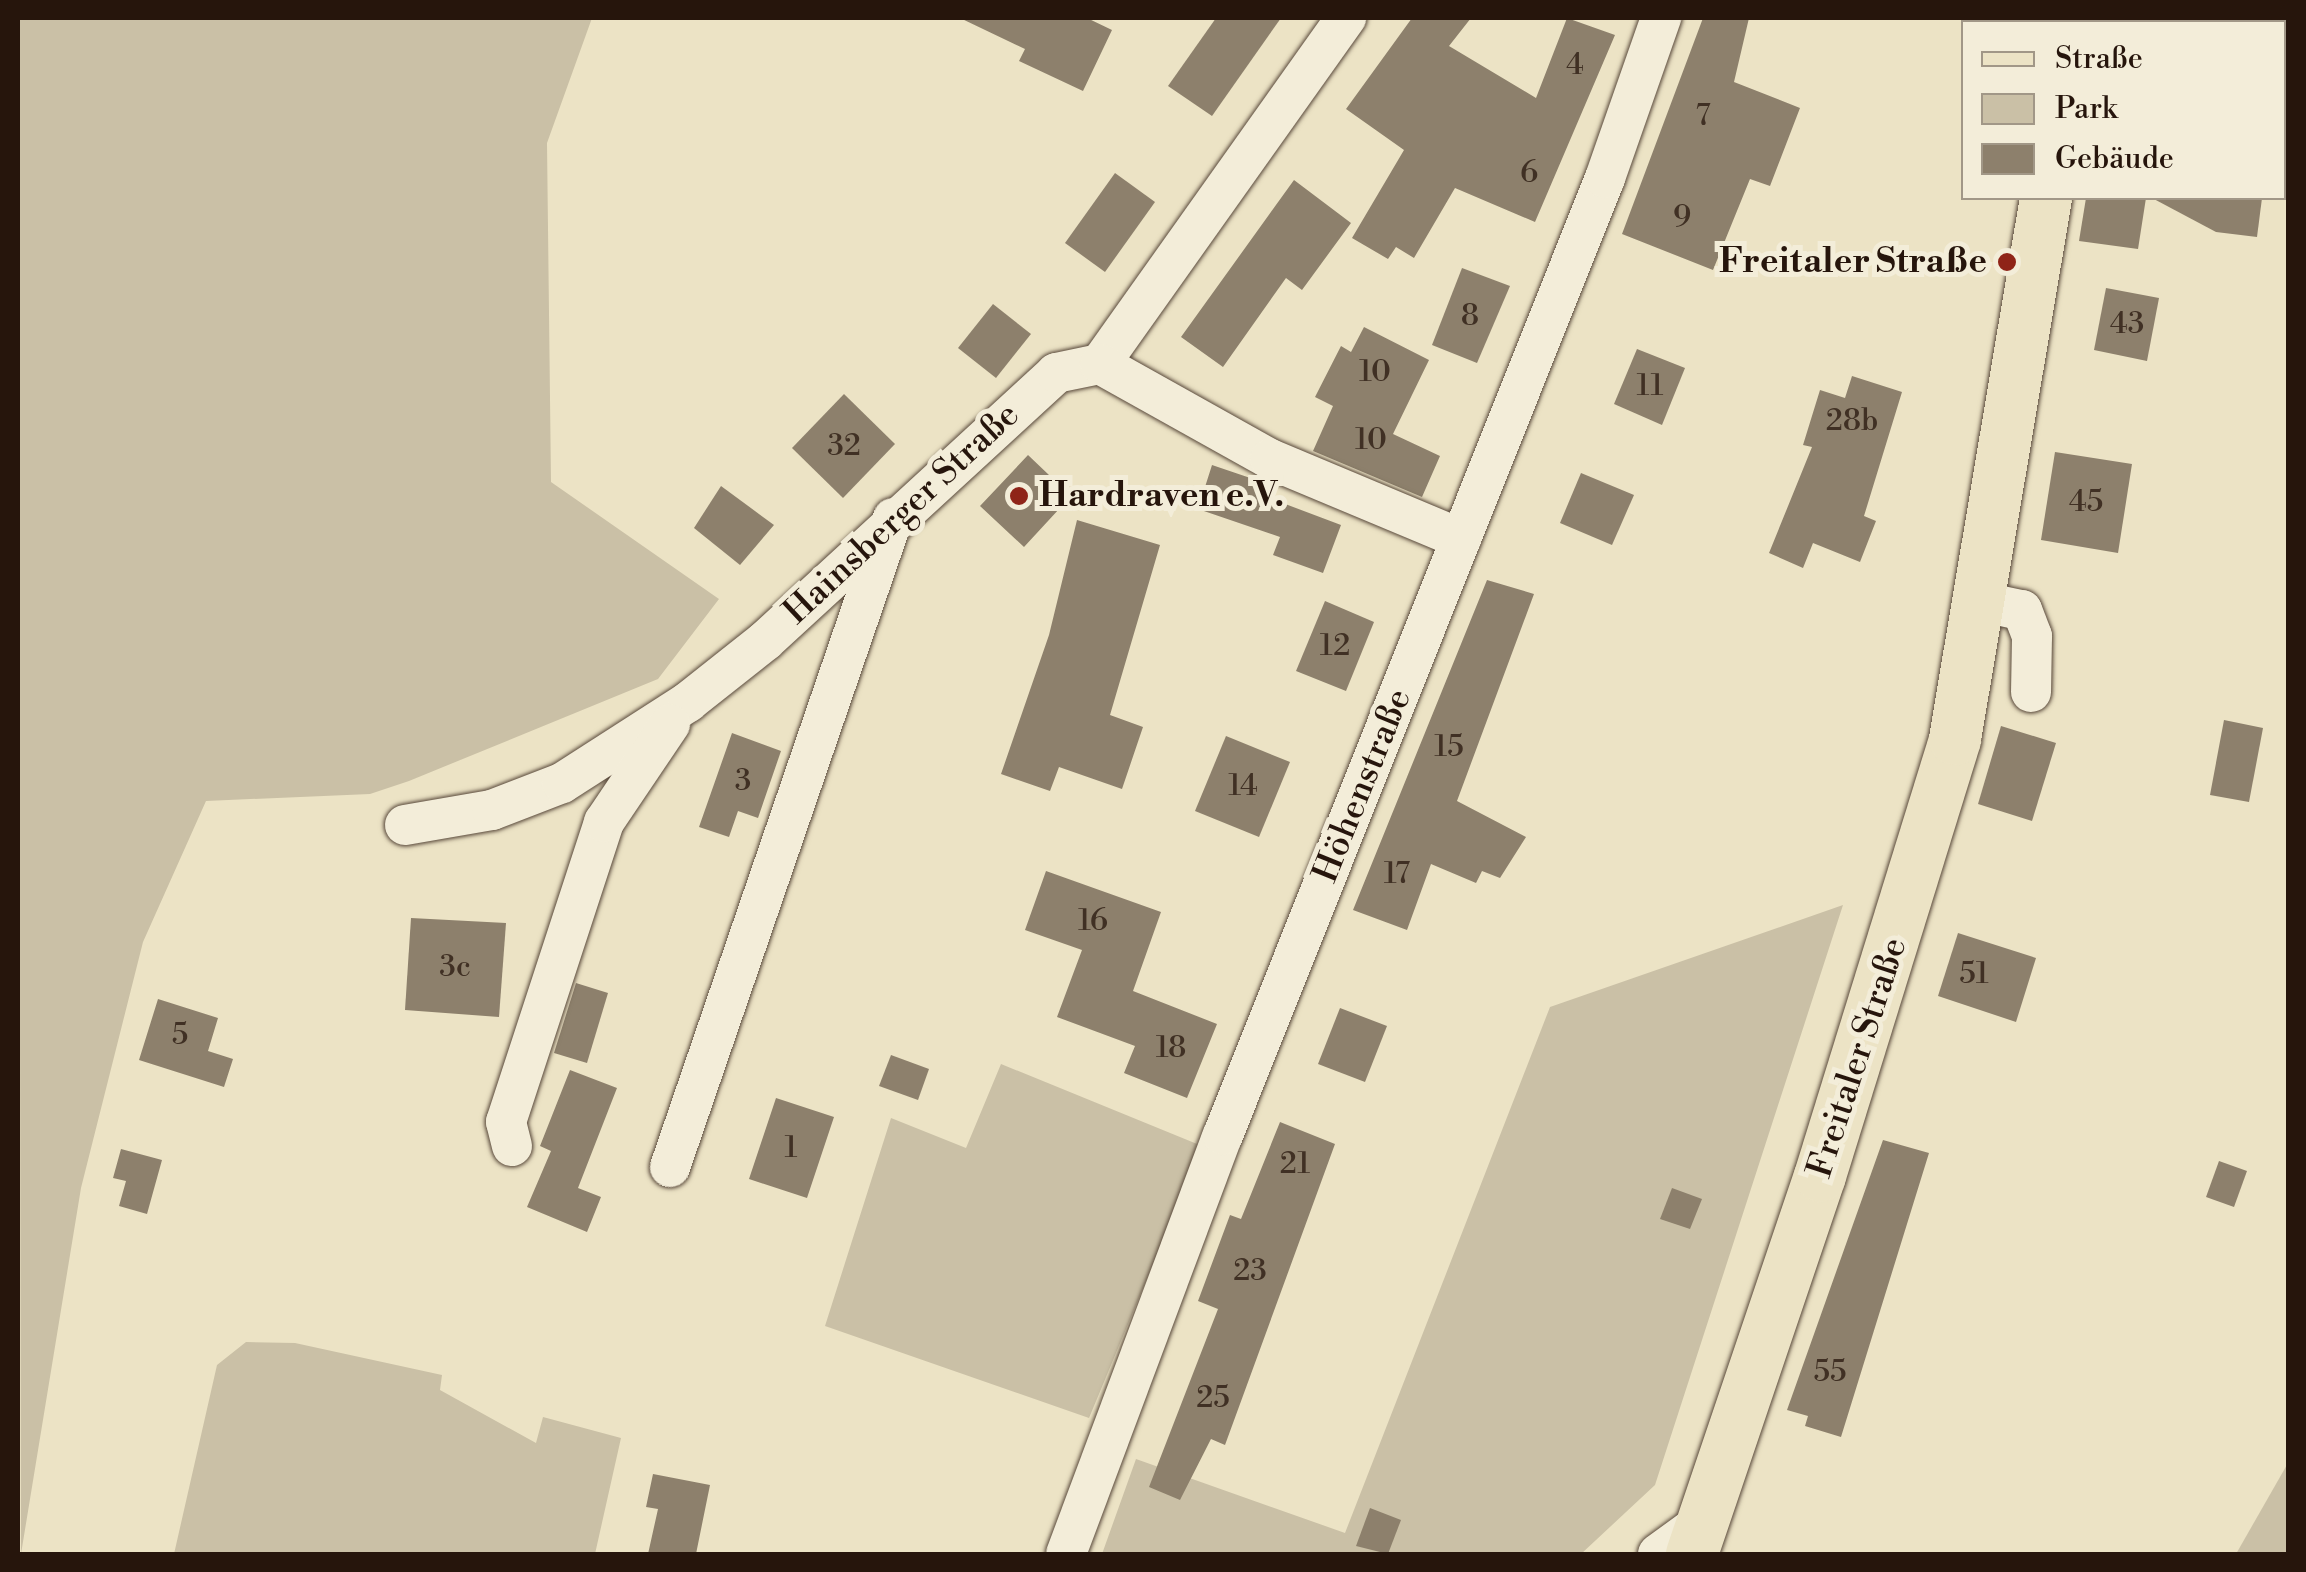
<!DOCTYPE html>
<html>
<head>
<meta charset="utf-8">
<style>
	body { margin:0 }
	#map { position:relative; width:2306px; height:1572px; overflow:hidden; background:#ece3c5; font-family:"Libre Bodoni",serif }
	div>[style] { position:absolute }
	.green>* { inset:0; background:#cac0a6 }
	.building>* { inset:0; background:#8d806c }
	.roads { filter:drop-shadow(0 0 2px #58483a) drop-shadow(0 0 2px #58483a) }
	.minor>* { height:40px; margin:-20px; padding:0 20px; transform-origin:20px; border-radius:20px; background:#f3edd9 }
	.major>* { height:52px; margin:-26px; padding:0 26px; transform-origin:26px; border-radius:26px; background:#ece3c5 }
	.dots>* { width:28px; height:28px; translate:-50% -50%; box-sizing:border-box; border:5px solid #f3edd9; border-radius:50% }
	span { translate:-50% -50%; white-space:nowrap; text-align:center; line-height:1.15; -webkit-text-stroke:10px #f3edd9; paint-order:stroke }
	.number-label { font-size:30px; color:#403024 }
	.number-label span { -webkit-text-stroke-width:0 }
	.poi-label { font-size:35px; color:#26150c; font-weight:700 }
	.right { translate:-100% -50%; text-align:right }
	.left { translate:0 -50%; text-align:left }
	.street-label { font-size:35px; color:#26150c }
	.frame { position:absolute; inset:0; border:20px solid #26150c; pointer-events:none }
	.legend { position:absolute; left:1961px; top:20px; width:325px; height:180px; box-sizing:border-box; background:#f3edd9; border:2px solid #a19787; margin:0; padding:12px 18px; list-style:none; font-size:30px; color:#26150c }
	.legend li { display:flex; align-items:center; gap:20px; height:50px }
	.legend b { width:50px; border:2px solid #a19787 }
</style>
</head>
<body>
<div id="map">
	<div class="green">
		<i style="clip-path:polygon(18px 18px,592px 18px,547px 143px,551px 482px,719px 599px,658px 679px,409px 781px,370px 794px,206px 801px,143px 942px,81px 1188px,21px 1554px)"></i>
		<i style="clip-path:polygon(1843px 905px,1655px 1485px,1581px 1554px,1102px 1554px,1136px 1459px,1345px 1533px,1550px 1007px)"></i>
		<i style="clip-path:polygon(1001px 1064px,1202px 1146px,1089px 1418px,825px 1326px,891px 1118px,966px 1148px)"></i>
		<i style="clip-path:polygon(246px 1342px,295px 1343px,442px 1375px,440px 1390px,536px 1443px,543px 1417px,621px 1438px,595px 1554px,174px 1554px,217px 1365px)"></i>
		<i style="clip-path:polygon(2288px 1463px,2288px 1554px,2236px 1554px)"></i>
	</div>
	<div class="building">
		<i style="clip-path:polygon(960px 18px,1087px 18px,1112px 30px,1083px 91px,1019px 61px,1025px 49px)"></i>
		<i style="clip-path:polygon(1216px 18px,1281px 18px,1212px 116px,1168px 86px)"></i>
		<i style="clip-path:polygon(1412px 18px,1471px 18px,1449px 46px,1536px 98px,1567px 18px,1615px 35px,1535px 222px,1455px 188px,1414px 258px,1396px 247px,1388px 259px,1352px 238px,1404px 150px,1346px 109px)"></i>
		<i style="clip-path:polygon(1703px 18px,1749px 18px,1734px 82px,1800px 108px,1770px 186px,1750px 179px,1713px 270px,1622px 234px)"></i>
		<i style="clip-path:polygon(1115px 173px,1155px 202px,1105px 272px,1065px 243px)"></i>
		<i style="clip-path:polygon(1294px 180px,1351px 223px,1302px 290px,1286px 278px,1223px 367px,1181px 337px)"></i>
		<i style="clip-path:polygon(2086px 198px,2146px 198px,2138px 249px,2079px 241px)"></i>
		<i style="clip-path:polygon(2152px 198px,2262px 198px,2257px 237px,2216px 232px)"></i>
		<i style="clip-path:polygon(1462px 268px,1510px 286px,1477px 363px,1432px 345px)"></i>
		<i style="clip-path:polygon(2106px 288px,2159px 298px,2147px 361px,2094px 350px)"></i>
		<i style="clip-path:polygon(993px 304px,1031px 334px,996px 378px,958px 348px)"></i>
		<i style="clip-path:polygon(1364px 327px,1429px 360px,1393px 434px,1440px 456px,1422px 497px,1313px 451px,1333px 406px,1315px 397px,1341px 346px,1351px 352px)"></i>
		<i style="clip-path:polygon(1637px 349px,1685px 368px,1662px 425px,1614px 404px)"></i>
		<i style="clip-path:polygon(1852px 376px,1902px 392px,1864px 516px,1876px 521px,1860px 562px,1813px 543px,1803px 568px,1769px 553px,1812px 447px,1803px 445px,1820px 390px,1845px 398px)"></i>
		<i style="clip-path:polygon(844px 394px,895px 444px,843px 498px,792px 448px)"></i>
		<i style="clip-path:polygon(2055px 452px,2132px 464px,2118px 553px,2041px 540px)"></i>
		<i style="clip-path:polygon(1028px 455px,1049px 475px,1038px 487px,1060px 508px,1024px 547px,980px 506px)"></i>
		<i style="clip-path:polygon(1212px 465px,1268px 484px,1264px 496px,1341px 525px,1323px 573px,1273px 555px,1280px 537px,1198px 509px)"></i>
		<i style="clip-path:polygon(1581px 473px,1634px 495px,1612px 545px,1560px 523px)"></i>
		<i style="clip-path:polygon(721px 486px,774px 525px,740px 565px,694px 528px)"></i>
		<i style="clip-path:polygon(1077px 520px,1160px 545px,1110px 715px,1143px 727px,1122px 789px,1059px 767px,1050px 791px,1001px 774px,1049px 635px)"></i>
		<i style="clip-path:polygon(1487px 580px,1534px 594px,1457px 801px,1526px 837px,1500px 878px,1482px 871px,1476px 883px,1431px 864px,1407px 930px,1353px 910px)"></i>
		<i style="clip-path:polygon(1325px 601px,1374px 622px,1346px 691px,1296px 671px)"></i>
		<i style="clip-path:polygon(2224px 720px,2263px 728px,2249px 802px,2210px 795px)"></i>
		<i style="clip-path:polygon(2001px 726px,2056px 743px,2032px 821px,1978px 804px)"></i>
		<i style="clip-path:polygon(732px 733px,781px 751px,758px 818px,738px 811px,729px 837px,699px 827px)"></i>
		<i style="clip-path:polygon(1226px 736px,1290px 762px,1259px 837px,1195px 811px)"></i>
		<i style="clip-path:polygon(1046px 871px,1161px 912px,1133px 991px,1217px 1024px,1187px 1098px,1124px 1073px,1135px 1046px,1057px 1017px,1082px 950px,1025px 930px)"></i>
		<i style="clip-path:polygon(411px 918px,506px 923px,499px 1017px,405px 1010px)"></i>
		<i style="clip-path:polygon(1958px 933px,2036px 958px,2016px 1022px,1938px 996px)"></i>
		<i style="clip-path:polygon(576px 983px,608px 993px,587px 1063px,554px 1053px)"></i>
		<i style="clip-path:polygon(158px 999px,218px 1018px,208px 1051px,233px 1059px,224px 1087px,139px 1060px)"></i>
		<i style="clip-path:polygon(1340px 1008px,1387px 1026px,1365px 1082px,1318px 1064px)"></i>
		<i style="clip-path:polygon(891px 1055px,929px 1069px,918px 1100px,879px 1086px)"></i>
		<i style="clip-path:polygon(570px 1070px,617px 1088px,578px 1188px,601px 1197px,587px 1232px,527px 1207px,551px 1151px,540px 1146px)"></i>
		<i style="clip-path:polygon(776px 1098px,834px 1117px,807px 1198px,749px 1179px)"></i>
		<i style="clip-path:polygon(1280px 1122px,1335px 1144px,1225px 1445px,1211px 1439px,1180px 1500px,1149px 1487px,1218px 1309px,1198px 1301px,1230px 1215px,1241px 1219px)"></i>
		<i style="clip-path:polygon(1883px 1140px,1929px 1153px,1841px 1437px,1805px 1426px,1808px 1416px,1787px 1410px)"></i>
		<i style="clip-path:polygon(121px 1149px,162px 1160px,147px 1214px,119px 1206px,126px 1181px,113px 1178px)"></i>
		<i style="clip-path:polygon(2219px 1161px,2247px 1171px,2234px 1207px,2206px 1197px)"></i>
		<i style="clip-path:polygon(1672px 1188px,1702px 1199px,1690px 1229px,1660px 1219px)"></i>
		<i style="clip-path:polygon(653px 1474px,710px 1485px,696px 1554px,648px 1554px,658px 1509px,646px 1507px)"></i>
		<i style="clip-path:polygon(1370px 1508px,1401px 1520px,1388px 1554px,1356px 1546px)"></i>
	</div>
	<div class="roads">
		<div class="minor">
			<i style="left:1100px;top:364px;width:425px;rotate:-54.6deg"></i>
			<i style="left:1983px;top:602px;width:40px;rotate:12deg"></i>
			<i style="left:2022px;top:610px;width:28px;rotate:69deg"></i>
			<i style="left:2032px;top:636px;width:56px;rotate:91deg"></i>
			<i style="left:405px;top:825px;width:88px;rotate:-9.8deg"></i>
			<i style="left:492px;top:810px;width:75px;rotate:-21.1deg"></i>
			<i style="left:562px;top:783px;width:150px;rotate:-32.7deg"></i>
			<i style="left:688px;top:702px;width:98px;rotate:-38.4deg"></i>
			<i style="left:765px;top:641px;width:396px;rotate:-42.6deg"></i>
			<i style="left:1056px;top:373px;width:45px;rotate:-11.6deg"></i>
			<i style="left:1100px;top:364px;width:195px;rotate:29.2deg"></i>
			<i style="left:1270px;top:459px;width:207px;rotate:22.7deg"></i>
			<i style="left:512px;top:1146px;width:25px;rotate:-104deg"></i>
			<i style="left:506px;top:1122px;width:316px;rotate:-71.9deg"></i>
			<i style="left:604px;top:822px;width:118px;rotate:-56deg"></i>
			<i style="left:670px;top:1167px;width:686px;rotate:-71.04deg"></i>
			<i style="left:1066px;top:1554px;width:447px;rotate:-69.5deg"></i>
			<i style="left:1223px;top:1135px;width:1030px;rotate:-68.24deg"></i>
			<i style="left:1605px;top:178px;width:170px;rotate:-70.7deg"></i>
			<i style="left:1658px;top:1554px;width:54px;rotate:-36deg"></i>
		</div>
		<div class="major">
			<i style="left:2068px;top:22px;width:4px;rotate:-90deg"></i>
			<i style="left:1692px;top:1554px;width:399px;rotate:-71.3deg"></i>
			<i style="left:1820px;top:1176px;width:457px;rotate:-72.8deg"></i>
			<i style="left:1955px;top:739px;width:549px;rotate:-80.45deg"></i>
		</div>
	</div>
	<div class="dots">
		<i style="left:2007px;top:262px;background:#8f2418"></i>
		<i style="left:1019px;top:496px;background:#8f2418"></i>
	</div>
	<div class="number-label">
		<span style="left:1575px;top:65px">4</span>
		<span style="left:1703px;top:116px">7</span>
		<span style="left:1529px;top:173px">6</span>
		<span style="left:1682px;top:217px">9</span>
		<span style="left:1470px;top:316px">8</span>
		<span style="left:2127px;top:324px">43</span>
		<span style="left:1375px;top:372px">10</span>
		<span style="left:1650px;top:386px">11</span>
		<span style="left:1852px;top:421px">28b</span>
		<span style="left:1371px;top:440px">10</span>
		<span style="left:844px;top:446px">32</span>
		<span style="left:2086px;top:502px">45</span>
		<span style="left:1335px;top:646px">12</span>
		<span style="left:1449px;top:747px">15</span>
		<span style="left:743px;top:781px">3</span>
		<span style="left:1243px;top:786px">14</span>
		<span style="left:1397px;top:874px">17</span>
		<span style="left:1093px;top:921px">16</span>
		<span style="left:455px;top:967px">3c</span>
		<span style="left:1974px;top:974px">51</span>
		<span style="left:180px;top:1035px">5</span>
		<span style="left:1171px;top:1048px">18</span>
		<span style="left:791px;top:1148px">1</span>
		<span style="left:1295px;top:1164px">21</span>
		<span style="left:1250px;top:1271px">23</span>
		<span style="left:1830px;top:1372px">55</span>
		<span style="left:1213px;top:1398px">25</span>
	</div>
	<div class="poi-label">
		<span class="right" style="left:1987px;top:262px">Freitaler Straße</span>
		<span class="left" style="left:1039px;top:496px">Hardraven e.V.</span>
	</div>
	<div class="street-label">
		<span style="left:902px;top:514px;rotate:-43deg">Hainsberger Straße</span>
		<span style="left:1363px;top:786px;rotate:-68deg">Höhenstraße</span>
		<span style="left:1858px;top:1058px;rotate:-72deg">Freitaler Straße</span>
	</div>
	<div class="frame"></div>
	<ul class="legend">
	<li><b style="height:12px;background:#ece3c5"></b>Straße</li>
	<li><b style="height:28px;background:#cac0a6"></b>Park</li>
	<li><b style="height:28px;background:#8d806c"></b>Gebäude</li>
	</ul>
</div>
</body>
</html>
